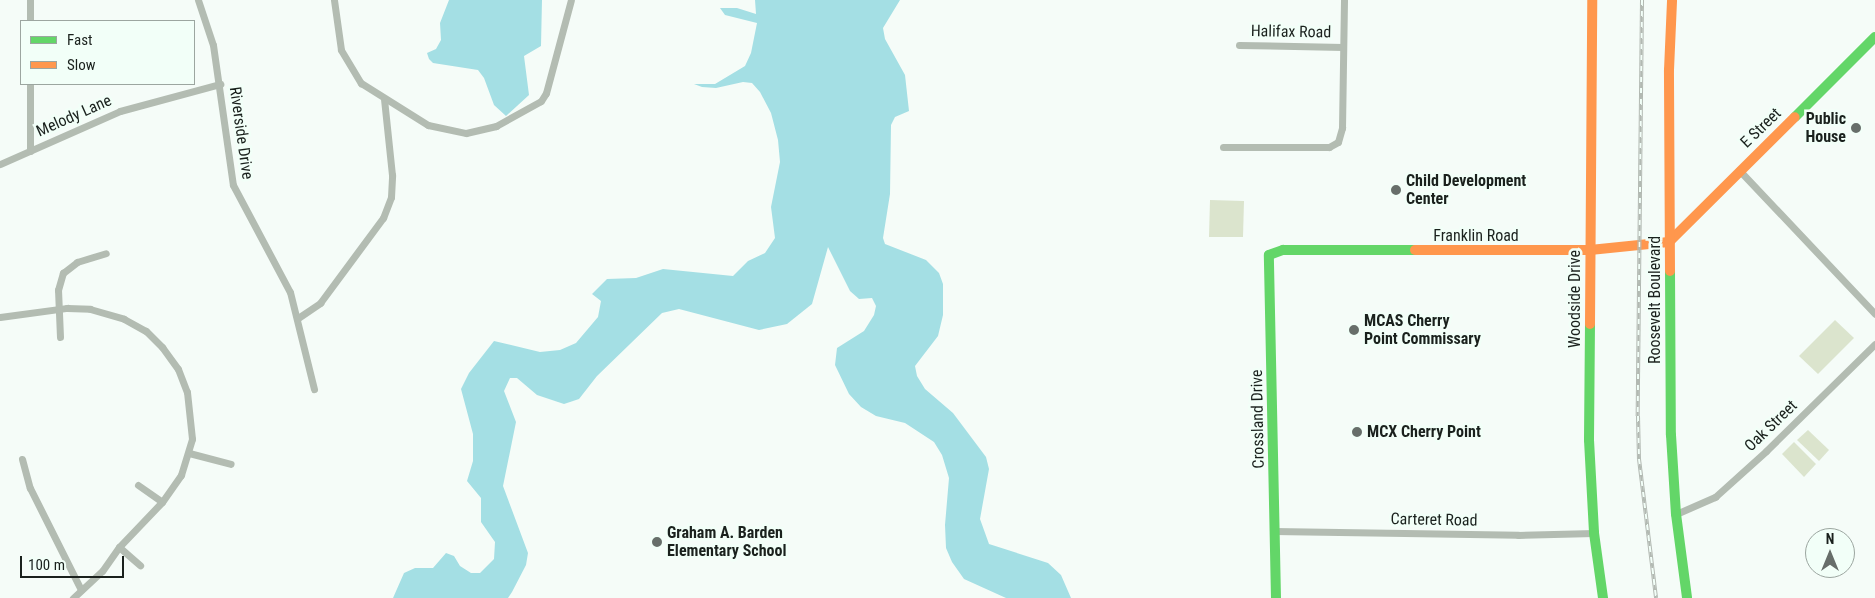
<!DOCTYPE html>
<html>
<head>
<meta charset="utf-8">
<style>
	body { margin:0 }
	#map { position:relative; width:1875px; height:598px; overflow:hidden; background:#f5fcf8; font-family:"Roboto Condensed",sans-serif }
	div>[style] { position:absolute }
	.green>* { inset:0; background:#dbe4cd }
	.water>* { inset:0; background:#a4dfe4 }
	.street>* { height:7px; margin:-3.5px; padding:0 3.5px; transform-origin:3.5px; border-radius:3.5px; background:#b3bcb2 }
	.fast>* { height:10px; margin:-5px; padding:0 5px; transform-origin:5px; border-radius:5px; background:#63d668 }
	.slow>* { height:10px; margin:-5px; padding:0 5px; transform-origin:5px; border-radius:5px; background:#ff974d }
	.rail>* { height:4px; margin-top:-2px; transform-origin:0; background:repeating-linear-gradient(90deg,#f2fff8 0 5.5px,#b2b9b2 0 11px); box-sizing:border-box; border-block:1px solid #b2b9b2 }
	.dots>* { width:14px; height:14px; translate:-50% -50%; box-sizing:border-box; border:2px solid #f2fff8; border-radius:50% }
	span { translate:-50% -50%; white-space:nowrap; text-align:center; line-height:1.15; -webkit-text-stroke:5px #f2fff8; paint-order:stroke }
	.street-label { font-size:16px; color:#1a211d }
	.poi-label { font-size:16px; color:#1a211d; font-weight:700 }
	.right { translate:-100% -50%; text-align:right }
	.left { translate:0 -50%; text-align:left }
	.legend { position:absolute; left:20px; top:20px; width:175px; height:65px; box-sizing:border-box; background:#f2fff8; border:1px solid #9ca6a0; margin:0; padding:6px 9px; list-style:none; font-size:15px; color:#1a211d }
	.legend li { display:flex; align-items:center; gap:10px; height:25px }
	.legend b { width:25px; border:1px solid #9ca6a0 }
	.north { position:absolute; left:1805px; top:528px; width:50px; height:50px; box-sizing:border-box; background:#f2fff8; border:1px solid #9ca6a0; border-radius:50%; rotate:0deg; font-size:14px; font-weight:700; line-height:20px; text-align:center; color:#1a211d }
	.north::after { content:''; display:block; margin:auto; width:18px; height:22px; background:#676e6a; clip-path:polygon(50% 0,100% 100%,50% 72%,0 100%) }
	.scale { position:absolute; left:20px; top:556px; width:104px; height:22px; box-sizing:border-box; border:2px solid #1a211d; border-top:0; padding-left:6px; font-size:15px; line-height:18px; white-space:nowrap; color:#1a211d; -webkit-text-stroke:4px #f2fff8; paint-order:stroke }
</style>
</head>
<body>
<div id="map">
	<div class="green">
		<i style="clip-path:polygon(1210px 200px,1244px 201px,1243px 237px,1209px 237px)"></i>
		<i style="clip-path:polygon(1835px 320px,1854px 338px,1818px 374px,1799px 356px)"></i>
		<i style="clip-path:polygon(1808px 430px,1829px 450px,1819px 461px,1797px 440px)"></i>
		<i style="clip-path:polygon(1794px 442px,1816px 464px,1804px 477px,1782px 454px)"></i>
	</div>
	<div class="water">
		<i style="clip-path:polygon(449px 0,542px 0,541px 46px,524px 56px,529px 95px,506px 116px,494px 105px,484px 78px,478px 70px,433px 63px,429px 59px,427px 53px,436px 49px,441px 40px,440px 23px)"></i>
		<i style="clip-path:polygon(755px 0,900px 0,883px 28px,885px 39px,905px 75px,909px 111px,895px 117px,891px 125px,890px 194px,883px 238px,885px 244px,926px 260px,939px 273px,943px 284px,943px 315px,938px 336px,915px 366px,917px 376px,925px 389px,953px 413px,986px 457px,989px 469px,980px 519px,989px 544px,1048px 563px,1061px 575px,1071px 598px,1006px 598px,964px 579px,952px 562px,946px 548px,945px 525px,949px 478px,942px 455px,934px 442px,905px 423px,876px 416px,861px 407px,849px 394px,835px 365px,837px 348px,864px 331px,874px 315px,876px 306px,872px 298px,859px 299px,850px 291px,828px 247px,812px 304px,787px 324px,759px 330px,679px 309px,662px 313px,597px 376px,579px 399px,564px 404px,537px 395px,517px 378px,510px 378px,504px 391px,516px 422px,503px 486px,528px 553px,526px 565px,512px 592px,508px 598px,393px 598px,404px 573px,415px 568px,433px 568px,446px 553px,454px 556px,460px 566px,471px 573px,480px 573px,494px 559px,495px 542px,481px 522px,481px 498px,467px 481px,473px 461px,473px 434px,461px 389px,469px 373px,494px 341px,540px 352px,560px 350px,576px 343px,598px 317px,601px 301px,592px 294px,607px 279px,636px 278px,663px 269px,733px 276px,748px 261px,765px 253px,775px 238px,771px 207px,780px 162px,778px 140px,771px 113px,760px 92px,752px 83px,743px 82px,716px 88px,702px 87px,694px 84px,715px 84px,745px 66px,751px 53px,757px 23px,725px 15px,720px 8px,737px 8px,756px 14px)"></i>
	</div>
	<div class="street">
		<i style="left:198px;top:0;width:47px;rotate:71.6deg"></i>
		<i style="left:213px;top:45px;width:141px;rotate:81.9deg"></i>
		<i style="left:233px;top:185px;width:121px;rotate:62deg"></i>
		<i style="left:290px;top:292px;width:100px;rotate:76.1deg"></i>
		<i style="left:334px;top:0;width:50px;rotate:82deg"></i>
		<i style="left:341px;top:50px;width:39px;rotate:59deg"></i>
		<i style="left:361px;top:83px;width:79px;rotate:32.1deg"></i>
		<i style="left:428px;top:125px;width:39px;rotate:12deg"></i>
		<i style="left:466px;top:133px;width:31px;rotate:-13deg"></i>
		<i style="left:496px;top:126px;width:51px;rotate:-29.1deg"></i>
		<i style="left:541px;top:101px;width:9px;rotate:-58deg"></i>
		<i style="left:546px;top:93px;width:96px;rotate:-75deg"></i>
		<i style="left:30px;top:21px;width:21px;rotate:-90deg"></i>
		<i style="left:1239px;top:45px;width:104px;rotate:1.1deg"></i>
		<i style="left:30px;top:84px;width:67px;rotate:90deg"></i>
		<i style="left:1223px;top:147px;width:106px"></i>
		<i style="left:1329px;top:147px;width:10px;rotate:-29deg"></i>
		<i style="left:1338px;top:142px;width:15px;rotate:-74deg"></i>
		<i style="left:1342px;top:128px;width:128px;rotate:-89.1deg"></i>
		<i style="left:0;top:164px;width:131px;rotate:-23.8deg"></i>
		<i style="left:120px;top:111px;width:104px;rotate:-15.1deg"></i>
		<i style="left:1739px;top:170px;width:198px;rotate:46.6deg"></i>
		<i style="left:0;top:317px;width:68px;rotate:-7.7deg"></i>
		<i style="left:67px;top:308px;width:23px;rotate:2deg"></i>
		<i style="left:90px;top:309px;width:35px;rotate:16deg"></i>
		<i style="left:124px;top:319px;width:25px;rotate:29deg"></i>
		<i style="left:146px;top:331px;width:23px;rotate:45deg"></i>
		<i style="left:162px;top:347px;width:27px;rotate:54deg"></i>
		<i style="left:178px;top:369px;width:25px;rotate:69deg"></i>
		<i style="left:187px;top:392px;width:47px;rotate:83.9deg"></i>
		<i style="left:192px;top:439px;width:38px;rotate:107deg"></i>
		<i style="left:181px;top:475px;width:33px;rotate:125deg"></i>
		<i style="left:162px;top:502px;width:62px;rotate:133.7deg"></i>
		<i style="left:119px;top:547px;width:29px;rotate:125deg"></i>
		<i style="left:102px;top:571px;width:40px;rotate:137deg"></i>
		<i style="left:298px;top:318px;width:27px;rotate:-34deg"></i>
		<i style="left:320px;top:303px;width:106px;rotate:-53.5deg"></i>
		<i style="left:383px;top:218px;width:22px;rotate:-69deg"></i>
		<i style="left:391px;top:197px;width:22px;rotate:-87deg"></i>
		<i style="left:392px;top:175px;width:76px;rotate:-96deg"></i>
		<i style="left:60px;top:337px;width:47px;rotate:-92.4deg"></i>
		<i style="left:58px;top:290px;width:18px;rotate:-74deg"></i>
		<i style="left:63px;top:273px;width:18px;rotate:-38deg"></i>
		<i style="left:77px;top:262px;width:30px;rotate:-17deg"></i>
		<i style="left:189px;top:453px;width:43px;rotate:14.7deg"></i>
		<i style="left:22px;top:459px;width:30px;rotate:75deg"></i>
		<i style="left:30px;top:488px;width:114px;rotate:63.4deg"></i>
		<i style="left:138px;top:485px;width:29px;rotate:35deg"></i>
		<i style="left:1676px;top:514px;width:43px;rotate:-23.6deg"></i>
		<i style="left:1715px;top:497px;width:69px;rotate:-42deg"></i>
		<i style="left:1766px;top:451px;width:153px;rotate:-44.5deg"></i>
		<i style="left:1274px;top:531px;width:244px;rotate:0.9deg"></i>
		<i style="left:1518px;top:535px;width:76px;rotate:-1.5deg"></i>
		<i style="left:119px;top:547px;width:28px;rotate:41deg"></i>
	</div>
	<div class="fast">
		<i style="left:1795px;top:117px;width:113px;rotate:-45deg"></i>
		<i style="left:1670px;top:271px;width:164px;rotate:89.7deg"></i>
		<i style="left:1671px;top:435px;width:79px;rotate:86.4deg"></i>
		<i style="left:1676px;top:514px;width:85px;rotate:82.5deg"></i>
		<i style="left:1590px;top:324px;width:116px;rotate:90.5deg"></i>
		<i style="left:1589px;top:440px;width:93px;rotate:86.9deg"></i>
		<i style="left:1594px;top:533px;width:66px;rotate:82.1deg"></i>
		<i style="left:1276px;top:598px;width:343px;rotate:-91.2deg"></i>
		<i style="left:1269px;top:255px;width:15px;rotate:-20deg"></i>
		<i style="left:1283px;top:250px;width:132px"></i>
	</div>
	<div class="slow">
		<i style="left:1415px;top:250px;width:175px"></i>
		<i style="left:1590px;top:250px;width:79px;rotate:-5.8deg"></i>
		<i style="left:1669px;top:242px;width:177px;rotate:-44.8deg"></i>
		<i style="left:1670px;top:271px;width:201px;rotate:-90.3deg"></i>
		<i style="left:1669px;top:70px;width:70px;rotate:-87.5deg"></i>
		<i style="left:1590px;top:324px;width:324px;rotate:-89.6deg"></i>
	</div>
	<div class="rail">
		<i style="left:1642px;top:0;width:416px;rotate:90.6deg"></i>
		<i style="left:1638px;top:416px;width:43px;rotate:88.7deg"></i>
		<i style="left:1639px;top:459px;width:140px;rotate:83deg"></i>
	</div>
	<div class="dots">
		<i style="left:1856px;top:128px;background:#676e6a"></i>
		<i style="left:1396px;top:190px;background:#676e6a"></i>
		<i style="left:1354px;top:330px;background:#676e6a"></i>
		<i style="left:1357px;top:432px;background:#676e6a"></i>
		<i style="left:657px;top:542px;background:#676e6a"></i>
	</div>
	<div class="street-label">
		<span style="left:1291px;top:32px;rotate:1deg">Halifax Road</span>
		<span style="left:74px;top:116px;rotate:-24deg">Melody Lane</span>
		<span style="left:1761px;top:128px;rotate:-44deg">E Street</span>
		<span style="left:241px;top:133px;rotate:82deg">Riverside Drive</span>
		<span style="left:1476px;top:236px">Franklin Road</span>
		<span style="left:1575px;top:299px;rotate:-90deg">Woodside Drive</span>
		<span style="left:1655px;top:300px;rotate:-90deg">Roosevelt Boulevard</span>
		<span style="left:1258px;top:419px;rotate:-91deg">Crossland Drive</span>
		<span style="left:1771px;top:426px;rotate:-44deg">Oak Street</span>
		<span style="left:1434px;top:520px;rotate:1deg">Carteret Road</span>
	</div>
	<div class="poi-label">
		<span class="right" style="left:1846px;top:128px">Public<br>House</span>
		<span class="left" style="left:1406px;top:190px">Child Development<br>Center</span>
		<span class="left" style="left:1364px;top:330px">MCAS Cherry<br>Point Commissary</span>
		<span class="left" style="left:1367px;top:432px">MCX Cherry Point</span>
		<span class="left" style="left:667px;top:542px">Graham A. Barden<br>Elementary School</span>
	</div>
	<ul class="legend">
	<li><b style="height:6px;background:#63d668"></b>Fast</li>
	<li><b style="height:6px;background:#ff974d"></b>Slow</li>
	</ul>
	<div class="north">N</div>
	<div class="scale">100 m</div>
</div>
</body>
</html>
